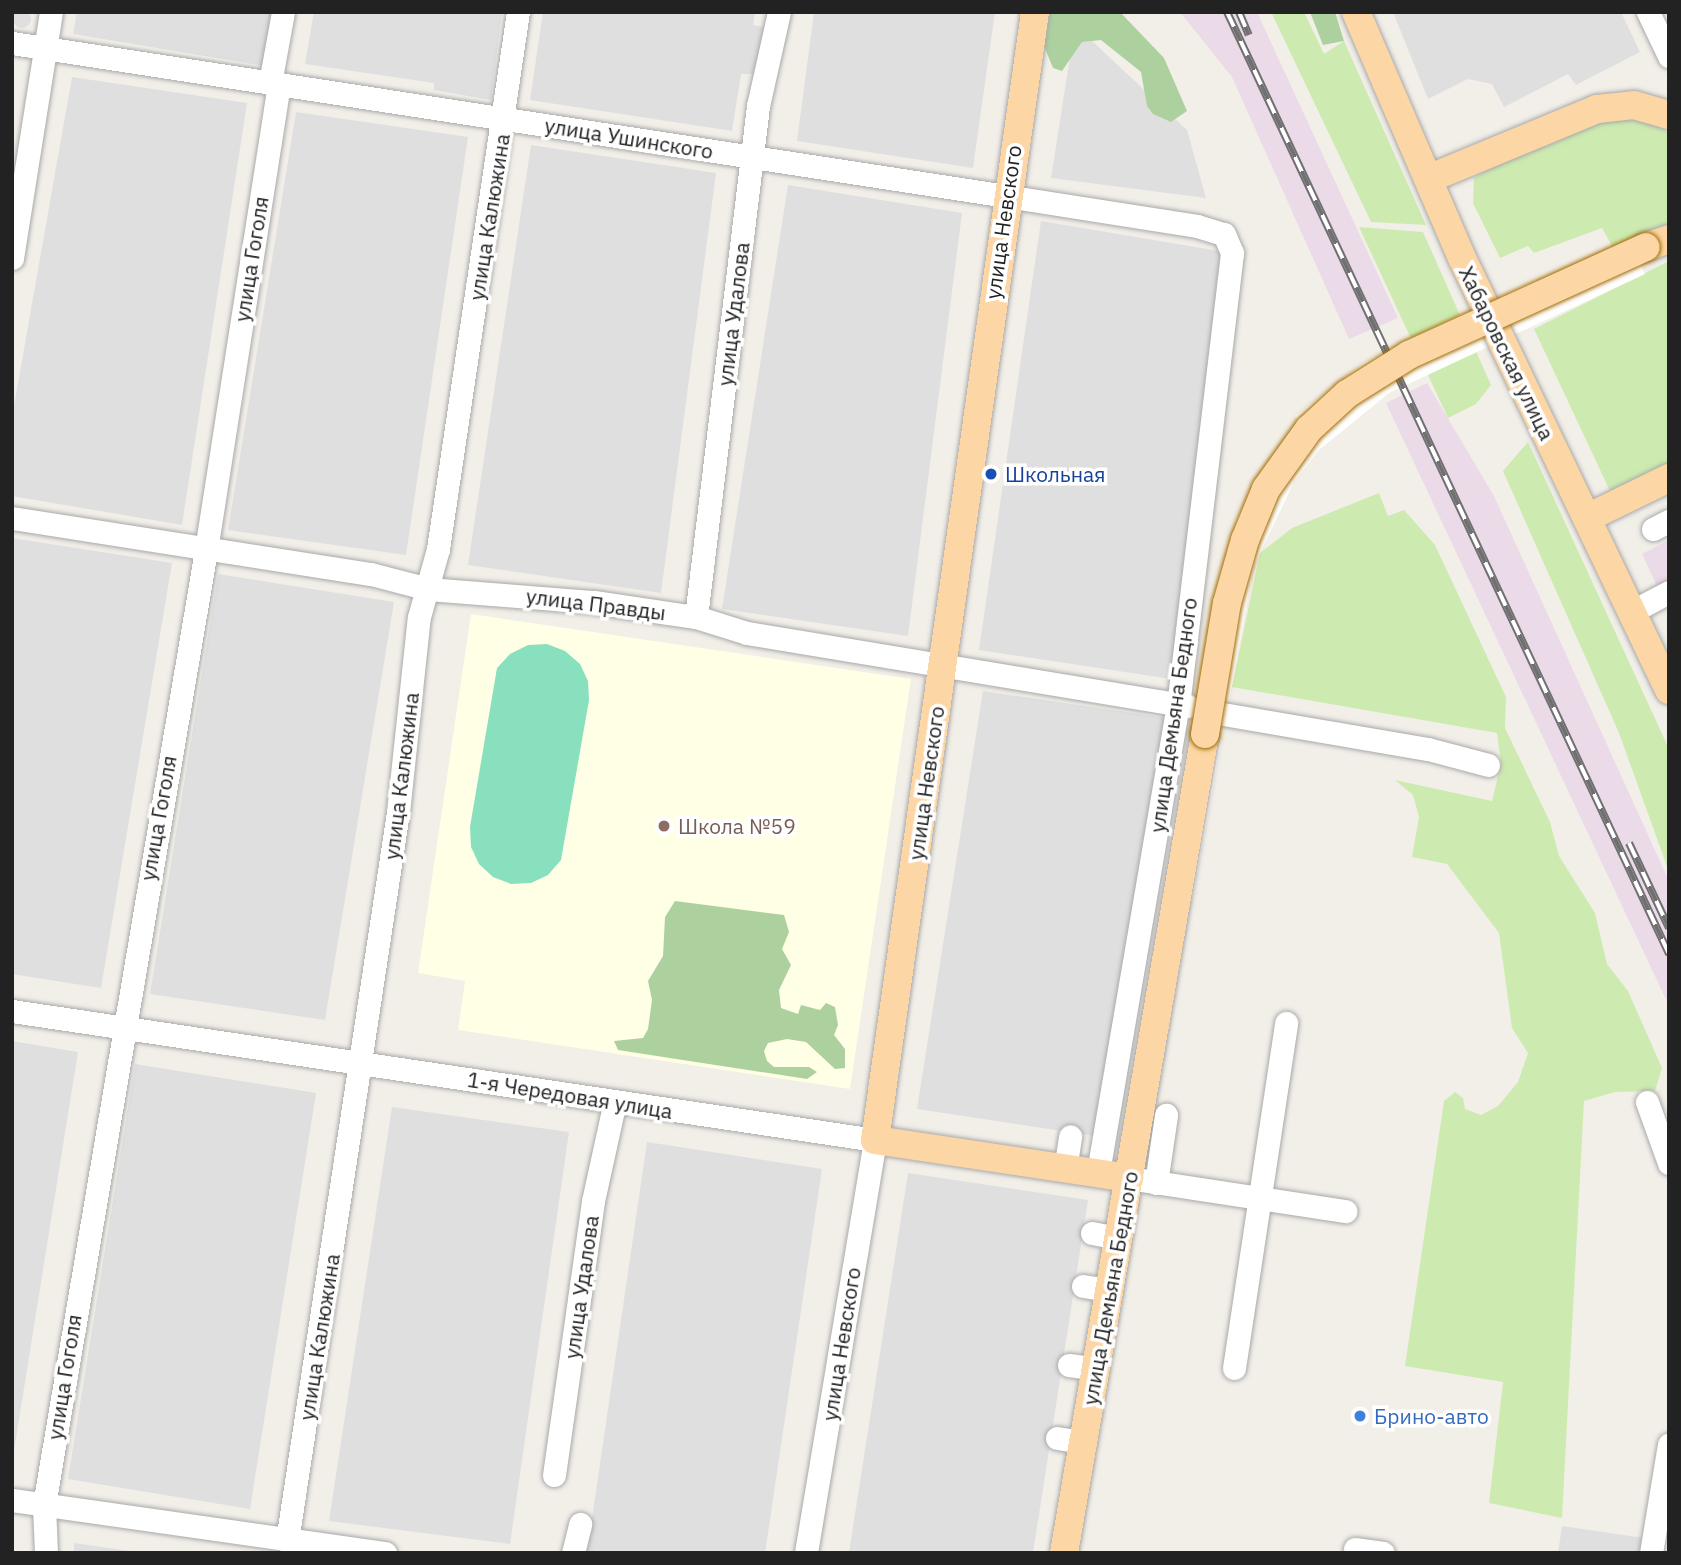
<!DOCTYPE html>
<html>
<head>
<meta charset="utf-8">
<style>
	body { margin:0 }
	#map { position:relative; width:1681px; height:1565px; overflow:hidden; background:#f2efe9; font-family:"IBM Plex Sans",sans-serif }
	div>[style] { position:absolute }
	.residential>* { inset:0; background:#e0dfdf }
	.round { border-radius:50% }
	.industrial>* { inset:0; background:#ebdbe8 }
	.education>* { inset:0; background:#ffffe5 }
	.grass>* { inset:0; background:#cdebb0 }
	.forest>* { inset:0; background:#add19e }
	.pitch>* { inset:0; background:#88e0be }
	.pier>* { inset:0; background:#fff }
	.roads { filter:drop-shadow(0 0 2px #a9a9a9) drop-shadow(0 0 2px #a9a9a9) }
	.minor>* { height:23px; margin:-11.5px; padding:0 11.5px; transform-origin:11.5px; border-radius:11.5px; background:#fff }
	.major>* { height:28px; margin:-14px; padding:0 14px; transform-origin:14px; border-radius:14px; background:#fcd6a4 }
	.rail>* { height:8px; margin-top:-4px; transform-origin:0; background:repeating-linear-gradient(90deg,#fff 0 16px,#707070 0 32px); box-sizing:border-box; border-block:2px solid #707070 }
	.bridges { filter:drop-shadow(0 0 2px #a06b00) drop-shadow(0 0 2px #a06b00) }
	.major-bridge>* { height:28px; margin:-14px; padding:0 14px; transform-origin:14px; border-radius:14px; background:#fcd6a4 }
	.dots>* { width:19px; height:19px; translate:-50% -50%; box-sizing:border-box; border:4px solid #fff; border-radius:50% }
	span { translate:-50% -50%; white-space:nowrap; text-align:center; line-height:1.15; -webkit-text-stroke:7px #fff; paint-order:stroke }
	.street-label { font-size:21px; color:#222 }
	.transit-label { font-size:21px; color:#164399 }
	.left { translate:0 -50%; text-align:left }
	.education-label { font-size:21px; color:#785e54 }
	.shop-label { font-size:21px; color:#366cbe }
	.frame { position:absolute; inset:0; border:14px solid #222; pointer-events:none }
</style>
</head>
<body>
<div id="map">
	<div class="residential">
		<i class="round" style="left:13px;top:10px;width:18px;height:18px"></i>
		<i style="clip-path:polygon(77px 12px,274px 12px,265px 66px,73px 34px)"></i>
		<i style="clip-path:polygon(314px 12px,502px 12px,491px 100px,434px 90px,434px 83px,305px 64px)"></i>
		<i style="clip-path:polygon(543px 12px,755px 12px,753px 25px,768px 28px,759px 74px,741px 74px,732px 131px,530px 100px)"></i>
		<i style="clip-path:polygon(814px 12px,995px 12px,973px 168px,797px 141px)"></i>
		<i style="clip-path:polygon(1393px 12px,1621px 12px,1640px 52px,1576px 85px,1568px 74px,1504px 107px,1492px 84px,1468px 79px,1428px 99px)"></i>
		<i style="clip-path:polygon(1075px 25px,1187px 130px,1206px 198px,1051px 178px)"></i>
		<i style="clip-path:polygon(72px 77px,247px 103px,182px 525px,12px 496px,12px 417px)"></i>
		<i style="clip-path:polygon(296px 112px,468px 137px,406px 555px,228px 530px)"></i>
		<i style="clip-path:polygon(531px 145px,716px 173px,661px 593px,468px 565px)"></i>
		<i style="clip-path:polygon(788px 185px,962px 213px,908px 636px,722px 609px)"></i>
		<i style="clip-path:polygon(1041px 221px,1225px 252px,1171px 679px,979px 650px)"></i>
		<i style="clip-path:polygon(12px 538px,172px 563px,101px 988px,12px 974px)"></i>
		<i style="clip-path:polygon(218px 574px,394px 602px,325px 1020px,150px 994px)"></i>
		<i style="clip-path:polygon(983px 691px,1167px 718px,1101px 1137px,917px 1109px)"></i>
		<i style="clip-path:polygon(12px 1041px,78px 1052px,12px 1463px)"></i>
		<i style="clip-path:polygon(135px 1064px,316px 1093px,250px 1509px,68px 1479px)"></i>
		<i style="clip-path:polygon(392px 1107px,569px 1132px,510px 1544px,329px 1521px)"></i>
		<i style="clip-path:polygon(647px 1142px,822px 1169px,765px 1553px,587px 1553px)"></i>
		<i style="clip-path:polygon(908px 1173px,1088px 1200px,1033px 1553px,849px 1553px)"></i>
		<i style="clip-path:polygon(1562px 1526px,1644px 1538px,1642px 1553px,1558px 1553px)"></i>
		<i style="clip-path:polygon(74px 1543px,144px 1553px,74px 1553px)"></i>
	</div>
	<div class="industrial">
		<i style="clip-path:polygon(1180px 12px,1257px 12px,1398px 318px,1349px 339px,1232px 77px)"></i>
		<i style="clip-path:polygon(1427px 383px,1494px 496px,1669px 881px,1669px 1006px,1386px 403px)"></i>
		<i style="clip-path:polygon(1669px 540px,1669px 612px,1642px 554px)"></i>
	</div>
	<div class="education">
		<i style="clip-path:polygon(471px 614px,911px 679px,850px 1089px,458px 1030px,465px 981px,418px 973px)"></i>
	</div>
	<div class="grass">
		<i style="clip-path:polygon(1271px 12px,1304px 12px,1324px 54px,1344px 41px,1426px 225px,1371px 222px)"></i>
		<i style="clip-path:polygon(1640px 117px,1669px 133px,1669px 226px,1612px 246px,1602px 228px,1534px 253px,1528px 246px,1500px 258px,1473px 203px,1474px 178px,1509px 157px,1607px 120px)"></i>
		<i style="clip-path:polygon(1359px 227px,1423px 232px,1491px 385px,1476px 404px,1448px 418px)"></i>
		<i style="clip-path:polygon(1669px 261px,1669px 467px,1610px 491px,1534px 329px)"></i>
		<i style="clip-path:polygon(1528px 442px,1669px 749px,1669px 872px,1619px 733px,1503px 471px)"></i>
		<i style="clip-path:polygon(1379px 493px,1388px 516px,1404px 510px,1435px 545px,1506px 697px,1505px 728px,1550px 822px,1559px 856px,1595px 913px,1607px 964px,1628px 991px,1662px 1068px,1655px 1091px,1615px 1092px,1584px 1101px,1562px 1518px,1489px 1503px,1503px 1382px,1405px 1366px,1444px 1101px,1455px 1092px,1463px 1098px,1465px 1109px,1481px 1115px,1498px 1106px,1518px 1082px,1528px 1053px,1512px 1028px,1499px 933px,1447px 864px,1412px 857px,1419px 817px,1413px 795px,1395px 780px,1492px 801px,1501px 763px,1497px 733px,1232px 687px,1260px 553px,1292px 528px)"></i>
	</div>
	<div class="forest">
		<i style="clip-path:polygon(1050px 12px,1120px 12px,1164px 58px,1187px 111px,1171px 122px,1153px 114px,1147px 106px,1141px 72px,1101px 40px,1082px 42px,1062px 71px,1053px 68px,1044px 46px)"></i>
		<i style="clip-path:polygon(1310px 12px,1335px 12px,1344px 41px,1323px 45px)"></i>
		<i style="clip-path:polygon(675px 901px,784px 915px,789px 932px,782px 949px,791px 965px,779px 990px,781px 1008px,798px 1014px,801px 1005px,820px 1010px,826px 1003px,835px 1007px,838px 1025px,834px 1035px,845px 1049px,845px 1068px,835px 1069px,806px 1042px,787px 1039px,768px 1043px,764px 1051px,767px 1061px,774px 1067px,809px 1067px,817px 1072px,807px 1079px,618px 1050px,614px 1041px,643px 1038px,648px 1029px,652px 1000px,648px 981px,663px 956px,665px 917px)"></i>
	</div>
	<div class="pitch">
		<i style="clip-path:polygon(547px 644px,565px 651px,580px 664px,588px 681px,589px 700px,561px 860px,548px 875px,531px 883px,511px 884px,493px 877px,479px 864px,471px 847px,470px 827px,497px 668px,510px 654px,528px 645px)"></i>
	</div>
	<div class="pier">
		<i style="clip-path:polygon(1629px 242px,1645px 274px,1389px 393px,1319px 450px,1294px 482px,1254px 566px,1193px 897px,1165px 892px,1218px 580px,1238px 516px,1264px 469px,1299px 421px,1295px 416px,1363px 363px,1408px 339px,1536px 280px,1539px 286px)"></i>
	</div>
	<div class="roads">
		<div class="minor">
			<i style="left:1648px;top:12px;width:49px;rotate:64.5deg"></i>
			<i style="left:12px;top:43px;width:1006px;rotate:8.75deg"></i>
			<i style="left:1006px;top:196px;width:193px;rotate:8.9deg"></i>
			<i style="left:1197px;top:226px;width:28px;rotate:17deg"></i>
			<i style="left:1224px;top:234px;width:21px;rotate:67deg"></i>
			<i style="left:1232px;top:253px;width:454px;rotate:96.8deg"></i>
			<i style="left:1178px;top:704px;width:477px;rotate:99.7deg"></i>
			<i style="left:270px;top:83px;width:72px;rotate:-79.6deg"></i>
			<i style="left:12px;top:258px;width:249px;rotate:-81deg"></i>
			<i style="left:12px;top:518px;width:363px;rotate:8.9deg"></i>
			<i style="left:371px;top:574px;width:59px;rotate:14.7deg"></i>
			<i style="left:428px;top:589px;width:167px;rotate:4.5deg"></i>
			<i style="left:594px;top:602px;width:103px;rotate:8.4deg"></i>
			<i style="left:696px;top:617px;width:53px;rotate:17.4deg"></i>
			<i style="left:747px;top:633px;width:447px;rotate:9.4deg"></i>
			<i style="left:1653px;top:529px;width:18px;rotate:-27deg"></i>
			<i style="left:1631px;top:612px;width:43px;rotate:-27.8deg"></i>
			<i style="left:696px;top:617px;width:515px;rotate:-83.08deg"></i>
			<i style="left:758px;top:106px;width:96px;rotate:-77.4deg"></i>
			<i style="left:1223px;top:714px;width:208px;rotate:9.7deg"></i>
			<i style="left:1428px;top:749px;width:62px;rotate:14.9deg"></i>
			<i style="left:12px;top:1011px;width:873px;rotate:8.5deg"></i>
			<i style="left:875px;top:1140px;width:419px;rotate:99.5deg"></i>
			<i style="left:1647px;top:1102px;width:65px;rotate:70.2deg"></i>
			<i style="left:1065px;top:1169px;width:33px;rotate:-81deg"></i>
			<i style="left:1129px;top:1178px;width:219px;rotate:8.7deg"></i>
			<i style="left:1156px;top:1183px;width:69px;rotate:-81.6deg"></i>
			<i style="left:1092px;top:1233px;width:26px;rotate:11deg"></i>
			<i style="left:1083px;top:1286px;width:26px;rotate:9deg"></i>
			<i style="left:1069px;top:1365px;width:27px;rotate:8deg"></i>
			<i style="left:1234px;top:1368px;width:349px;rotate:-81.4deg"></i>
			<i style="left:1057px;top:1438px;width:26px;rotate:9deg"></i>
			<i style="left:554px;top:1475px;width:277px;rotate:-81.9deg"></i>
			<i style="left:593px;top:1201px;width:102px;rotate:-77.6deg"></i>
			<i style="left:12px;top:1500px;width:377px;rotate:8.1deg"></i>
			<i style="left:287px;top:1541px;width:737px;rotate:-81.34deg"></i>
			<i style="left:398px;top:812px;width:196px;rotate:-83.9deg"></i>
			<i style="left:419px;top:617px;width:71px;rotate:-74.4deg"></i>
			<i style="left:438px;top:549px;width:543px;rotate:-81.53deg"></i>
			<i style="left:1355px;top:1549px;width:28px;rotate:8deg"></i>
			<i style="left:46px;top:1553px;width:48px;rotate:-92.4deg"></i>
			<i style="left:44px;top:1505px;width:969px;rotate:-80.37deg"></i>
			<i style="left:206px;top:550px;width:472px;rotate:-81.1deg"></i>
			<i style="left:573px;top:1553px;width:30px;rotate:-76deg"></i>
			<i style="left:1651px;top:1553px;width:110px;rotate:-80.6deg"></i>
		</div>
		<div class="major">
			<i style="left:1035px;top:12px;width:1139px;rotate:98.07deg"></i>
			<i style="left:875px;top:1140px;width:257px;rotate:8.5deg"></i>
			<i style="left:1356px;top:12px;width:268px;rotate:66.7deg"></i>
			<i style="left:1462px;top:258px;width:479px;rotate:64.4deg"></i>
			<i style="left:1428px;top:179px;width:183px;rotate:-22.5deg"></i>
			<i style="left:1597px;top:109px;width:37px;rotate:-6deg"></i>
			<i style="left:1634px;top:105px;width:36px;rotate:16deg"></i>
			<i style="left:1646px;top:247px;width:24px;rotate:-19deg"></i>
			<i style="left:1587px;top:518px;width:91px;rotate:-26deg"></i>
			<i style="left:1064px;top:1553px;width:831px;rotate:-80.23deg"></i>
		</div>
	</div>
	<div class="rail">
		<i style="left:1227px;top:12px;width:1041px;rotate:64.86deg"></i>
		<i style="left:1239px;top:12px;width:25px;rotate:67deg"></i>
		<i style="left:1629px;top:843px;width:94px;rotate:64.8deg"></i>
	</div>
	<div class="bridges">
		<div class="major-bridge">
			<i style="left:1205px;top:734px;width:133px;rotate:-80.5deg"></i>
			<i style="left:1227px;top:603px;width:66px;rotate:-74.1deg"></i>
			<i style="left:1245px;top:540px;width:55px;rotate:-67.6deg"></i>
			<i style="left:1266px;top:489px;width:74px;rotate:-54.4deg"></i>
			<i style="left:1309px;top:429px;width:52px;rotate:-42.6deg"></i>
			<i style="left:1347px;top:394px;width:73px;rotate:-32.2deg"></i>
			<i style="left:1409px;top:355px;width:260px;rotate:-24.5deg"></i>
		</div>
	</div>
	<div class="dots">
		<i style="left:991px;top:474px;background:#1a4fb4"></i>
		<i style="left:664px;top:826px;background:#8d6e63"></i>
		<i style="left:1360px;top:1416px;background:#3f7fe0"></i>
	</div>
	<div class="street-label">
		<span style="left:629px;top:138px;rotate:9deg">улица Ушинского</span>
		<span style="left:489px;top:217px;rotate:-81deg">улица Калюжина</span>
		<span style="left:1003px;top:222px;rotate:-82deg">улица Невского</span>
		<span style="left:251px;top:259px;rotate:-81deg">улица Гоголя</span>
		<span style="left:733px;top:314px;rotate:-83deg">улица Удалова</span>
		<span style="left:1507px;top:353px;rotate:64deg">Хабаровская улица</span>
		<span style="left:596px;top:604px;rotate:7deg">улица Правды</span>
		<span style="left:1173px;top:715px;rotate:-82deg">улица Демьяна Бедного</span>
		<span style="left:401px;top:776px;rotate:-83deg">улица Калюжина</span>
		<span style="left:926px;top:783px;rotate:-82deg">улица Невского</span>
		<span style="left:158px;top:818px;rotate:-80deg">улица Гоголя</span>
		<span style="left:570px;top:1095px;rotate:9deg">1-я Чередовая улица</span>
		<span style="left:581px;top:1287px;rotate:-82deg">улица Удалова</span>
		<span style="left:1110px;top:1288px;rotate:-80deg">улица Демьяна Бедного</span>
		<span style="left:319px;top:1337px;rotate:-81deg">улица Калюжина</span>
		<span style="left:841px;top:1344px;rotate:-81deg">улица Невского</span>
		<span style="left:64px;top:1377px;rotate:-81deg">улица Гоголя</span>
	</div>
	<div class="transit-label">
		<span class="left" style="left:1005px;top:474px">Школьная</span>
	</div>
	<div class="education-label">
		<span class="left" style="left:678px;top:826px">Школа №59</span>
	</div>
	<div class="shop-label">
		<span class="left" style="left:1374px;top:1416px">Брино-авто</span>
	</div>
	<div class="frame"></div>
</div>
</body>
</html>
